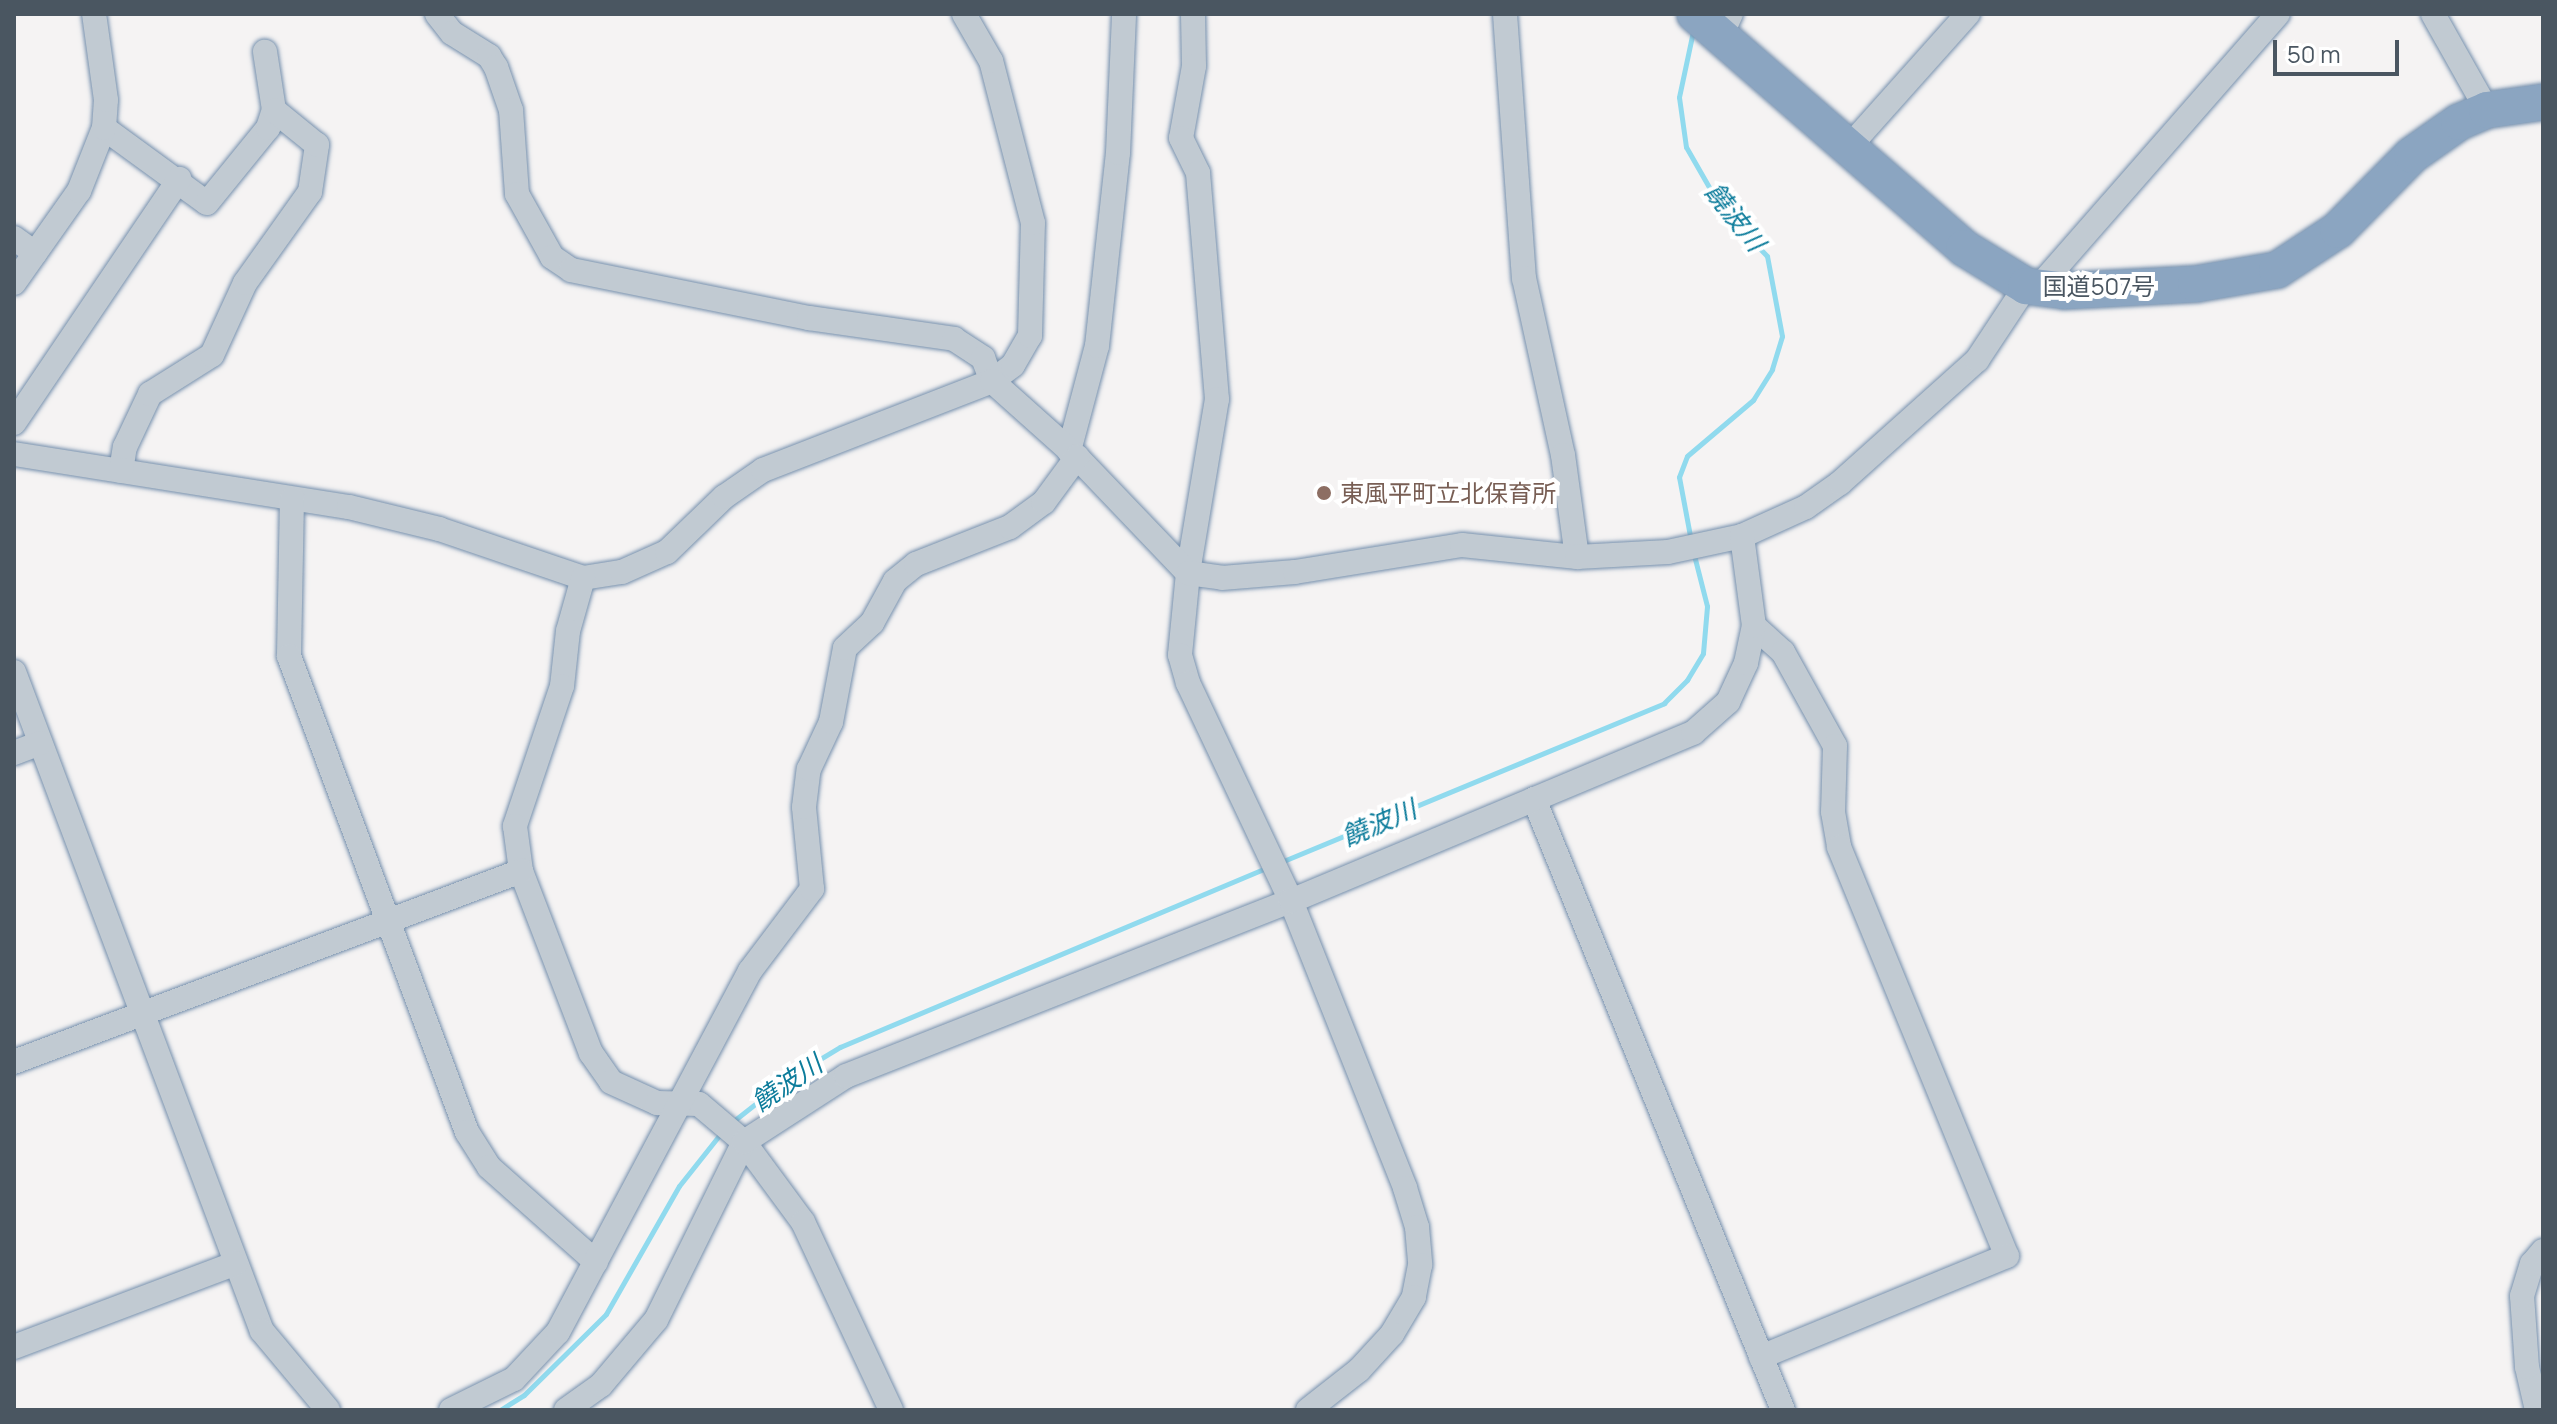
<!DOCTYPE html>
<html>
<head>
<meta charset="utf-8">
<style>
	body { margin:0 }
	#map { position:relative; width:2557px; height:1424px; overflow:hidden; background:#f5f3f3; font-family:Manrope,"Noto Sans JP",sans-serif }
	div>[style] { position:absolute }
	.stream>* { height:5px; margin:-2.5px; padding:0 2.5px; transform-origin:2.5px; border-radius:2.5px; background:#90daee }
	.roads { filter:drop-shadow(0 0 2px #7690ad) drop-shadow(0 0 2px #7690ad) }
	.minor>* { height:24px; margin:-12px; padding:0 12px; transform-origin:12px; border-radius:12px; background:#c1cad2 }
	.highway>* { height:36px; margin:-18px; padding:0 18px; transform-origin:18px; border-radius:18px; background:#8ba5c1 }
	.dots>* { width:22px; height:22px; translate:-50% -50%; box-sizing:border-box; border:4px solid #fff; border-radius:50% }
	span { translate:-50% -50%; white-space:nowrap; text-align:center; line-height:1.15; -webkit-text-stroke:8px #fff; paint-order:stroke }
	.street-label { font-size:24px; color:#4a5661 }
	.education-label { font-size:24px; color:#785e54 }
	.left { translate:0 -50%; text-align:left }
	.water-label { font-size:26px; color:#0c7c9b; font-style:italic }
	.frame { position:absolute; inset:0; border:16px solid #4a5661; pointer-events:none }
	.scale { position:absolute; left:2273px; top:40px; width:126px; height:36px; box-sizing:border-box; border:4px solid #4a5661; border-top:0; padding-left:10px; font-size:24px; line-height:28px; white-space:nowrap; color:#4a5661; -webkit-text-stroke:6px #fff; paint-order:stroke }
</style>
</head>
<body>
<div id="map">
	<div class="stream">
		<i style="left:1691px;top:541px;width:65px;rotate:-100.6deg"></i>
		<i style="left:1679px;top:477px;width:22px;rotate:-69deg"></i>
		<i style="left:1687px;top:456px;width:87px;rotate:-40.3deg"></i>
		<i style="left:1753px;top:400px;width:36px;rotate:-58deg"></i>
		<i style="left:1772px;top:369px;width:34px;rotate:-73deg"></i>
		<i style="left:1782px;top:336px;width:81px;rotate:-100.6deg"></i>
		<i style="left:1767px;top:256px;width:66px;rotate:-133.8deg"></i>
		<i style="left:1721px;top:208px;width:70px;rotate:-119.8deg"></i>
		<i style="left:1686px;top:147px;width:50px;rotate:-98deg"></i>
		<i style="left:1679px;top:97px;width:67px;rotate:-78deg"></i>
		<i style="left:1281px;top:862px;width:415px;rotate:-22.5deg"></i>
		<i style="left:1664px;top:703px;width:33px;rotate:-45deg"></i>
		<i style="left:1687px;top:680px;width:31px;rotate:-59deg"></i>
		<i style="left:1703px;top:653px;width:47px;rotate:-85.1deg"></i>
		<i style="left:1707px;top:606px;width:53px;rotate:-104.3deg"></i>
		<i style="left:731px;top:1123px;width:71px;rotate:-38.2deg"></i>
		<i style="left:787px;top:1079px;width:62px;rotate:-31.1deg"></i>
		<i style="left:840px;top:1047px;width:464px;rotate:-22.8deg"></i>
		<i style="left:500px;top:1410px;width:28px;rotate:-32deg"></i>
		<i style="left:524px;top:1395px;width:115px;rotate:-44.6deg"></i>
		<i style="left:606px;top:1314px;width:147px;rotate:-60.3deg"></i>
		<i style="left:679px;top:1186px;width:68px;rotate:-51.6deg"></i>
	</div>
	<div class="roads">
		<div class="minor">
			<i style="left:437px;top:14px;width:24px;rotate:52deg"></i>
			<i style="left:452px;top:33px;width:44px;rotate:31.9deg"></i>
			<i style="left:489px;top:56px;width:13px;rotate:58deg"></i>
			<i style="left:496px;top:67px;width:46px;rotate:70.8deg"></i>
			<i style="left:511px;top:110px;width:84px;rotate:85.9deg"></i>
			<i style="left:517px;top:194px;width:72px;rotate:60.9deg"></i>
			<i style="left:552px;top:257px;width:23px;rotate:34deg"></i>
			<i style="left:571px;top:270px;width:243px;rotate:11.4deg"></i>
			<i style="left:809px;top:318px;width:147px;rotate:8.2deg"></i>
			<i style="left:954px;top:339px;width:35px;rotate:33deg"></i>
			<i style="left:983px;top:358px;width:25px;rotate:69deg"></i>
			<i style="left:992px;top:381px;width:26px;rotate:-37deg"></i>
			<i style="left:1013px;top:365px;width:34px;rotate:-60deg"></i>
			<i style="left:1030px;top:336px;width:113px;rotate:-88.5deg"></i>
			<i style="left:1033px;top:223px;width:167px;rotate:-104.5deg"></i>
			<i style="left:991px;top:61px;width:54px;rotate:-119.9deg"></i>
			<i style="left:1193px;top:14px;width:52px;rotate:88.9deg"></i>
			<i style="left:1194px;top:66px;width:73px;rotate:100.2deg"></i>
			<i style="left:1181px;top:138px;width:39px;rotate:64deg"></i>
			<i style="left:1198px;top:173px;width:227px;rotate:85.2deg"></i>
			<i style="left:1217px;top:399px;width:176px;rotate:99.5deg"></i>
			<i style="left:1188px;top:573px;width:82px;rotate:95.6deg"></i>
			<i style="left:1180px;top:655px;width:29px;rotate:74deg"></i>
			<i style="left:1188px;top:683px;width:241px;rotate:64.7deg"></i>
			<i style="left:1291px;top:901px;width:309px;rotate:68.3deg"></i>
			<i style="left:1405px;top:1188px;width:41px;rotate:72.9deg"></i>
			<i style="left:1417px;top:1227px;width:38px;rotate:85deg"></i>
			<i style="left:1420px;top:1265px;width:33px;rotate:101deg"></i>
			<i style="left:1414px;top:1297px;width:43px;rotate:120.7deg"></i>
			<i style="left:1392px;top:1334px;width:49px;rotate:132.5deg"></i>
			<i style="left:1359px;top:1370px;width:65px;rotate:141.9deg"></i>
			<i style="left:1505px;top:14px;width:265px;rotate:85.9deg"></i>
			<i style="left:1524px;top:278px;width:181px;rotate:77.6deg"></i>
			<i style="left:1563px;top:455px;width:103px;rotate:82.2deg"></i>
			<i style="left:2433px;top:14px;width:110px;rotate:60.6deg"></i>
			<i style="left:1721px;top:36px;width:24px;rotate:-66deg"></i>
			<i style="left:104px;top:128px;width:127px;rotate:36.1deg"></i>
			<i style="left:207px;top:203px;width:97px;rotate:-50.9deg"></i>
			<i style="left:268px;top:128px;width:19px;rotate:-72deg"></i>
			<i style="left:274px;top:110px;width:59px;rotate:-98.8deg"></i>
			<i style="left:1848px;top:148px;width:180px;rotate:-48.2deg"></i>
			<i style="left:14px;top:238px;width:26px;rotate:36deg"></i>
			<i style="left:14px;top:283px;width:113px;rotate:-54.8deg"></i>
			<i style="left:79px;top:191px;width:68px;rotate:-68.4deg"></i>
			<i style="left:104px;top:128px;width:28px;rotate:-86deg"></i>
			<i style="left:106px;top:100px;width:87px;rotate:-97.9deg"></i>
			<i style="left:2038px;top:288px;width:364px;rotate:-48.8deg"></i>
			<i style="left:14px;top:423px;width:295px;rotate:-55.9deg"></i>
			<i style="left:1069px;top:451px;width:109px;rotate:-75.1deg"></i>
			<i style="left:1097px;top:346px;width:194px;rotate:-83.8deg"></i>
			<i style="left:1118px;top:153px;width:139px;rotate:-87.5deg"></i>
			<i style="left:14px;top:454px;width:339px;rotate:9deg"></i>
			<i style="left:349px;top:507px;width:93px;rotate:13.7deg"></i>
			<i style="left:439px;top:529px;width:152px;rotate:18.8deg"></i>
			<i style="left:583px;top:578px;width:39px;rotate:-9deg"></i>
			<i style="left:622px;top:572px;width:49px;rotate:-24deg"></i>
			<i style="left:667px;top:552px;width:79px;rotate:-44deg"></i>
			<i style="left:724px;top:497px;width:47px;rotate:-34.7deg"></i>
			<i style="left:763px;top:470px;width:246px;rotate:-21.2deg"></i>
			<i style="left:992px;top:381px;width:114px;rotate:41.8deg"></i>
			<i style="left:1077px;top:457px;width:161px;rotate:46.3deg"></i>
			<i style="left:1188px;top:573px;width:34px;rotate:8deg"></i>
			<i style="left:1222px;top:578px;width:73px;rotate:-4.7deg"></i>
			<i style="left:1295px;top:572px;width:169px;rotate:-9.2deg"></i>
			<i style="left:1462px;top:545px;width:116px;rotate:6deg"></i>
			<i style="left:1577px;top:557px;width:91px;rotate:-3.1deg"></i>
			<i style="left:1668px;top:552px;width:76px;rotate:-12.2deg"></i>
			<i style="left:1742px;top:536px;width:70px;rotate:-24.4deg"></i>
			<i style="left:1806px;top:507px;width:42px;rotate:-35.2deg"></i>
			<i style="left:1840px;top:483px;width:184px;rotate:-41.9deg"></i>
			<i style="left:1977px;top:360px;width:89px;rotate:-56.5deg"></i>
			<i style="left:121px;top:471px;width:24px;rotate:-81deg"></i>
			<i style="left:125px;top:447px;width:59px;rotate:-64.7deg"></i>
			<i style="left:150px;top:394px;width:73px;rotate:-32.2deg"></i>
			<i style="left:212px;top:355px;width:79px;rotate:-65.4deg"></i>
			<i style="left:245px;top:283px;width:112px;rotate:-54.5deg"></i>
			<i style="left:310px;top:192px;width:48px;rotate:-81.5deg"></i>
			<i style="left:317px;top:145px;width:55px;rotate:-140.9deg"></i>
			<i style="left:292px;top:499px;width:157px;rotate:91.1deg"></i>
			<i style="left:289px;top:656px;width:508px;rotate:69.5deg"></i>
			<i style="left:467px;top:1132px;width:41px;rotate:57.8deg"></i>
			<i style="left:489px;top:1167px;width:143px;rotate:41.6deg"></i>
			<i style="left:583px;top:578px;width:55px;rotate:105.8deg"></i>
			<i style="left:568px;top:631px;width:55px;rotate:96.2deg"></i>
			<i style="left:562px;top:686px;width:148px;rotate:108.6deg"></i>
			<i style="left:515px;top:826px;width:45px;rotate:82.4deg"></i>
			<i style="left:521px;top:871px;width:195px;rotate:69deg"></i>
			<i style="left:591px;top:1053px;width:35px;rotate:55deg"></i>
			<i style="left:611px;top:1082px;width:51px;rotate:24.5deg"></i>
			<i style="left:657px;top:1103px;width:42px;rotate:1.4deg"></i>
			<i style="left:699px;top:1104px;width:59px;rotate:40.2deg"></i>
			<i style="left:744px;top:1142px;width:99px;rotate:53.6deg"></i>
			<i style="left:803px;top:1222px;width:208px;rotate:64.9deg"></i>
			<i style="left:1754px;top:626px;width:39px;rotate:42deg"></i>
			<i style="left:1783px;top:652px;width:107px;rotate:61deg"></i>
			<i style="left:1835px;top:746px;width:66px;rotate:91.7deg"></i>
			<i style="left:1833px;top:812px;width:36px;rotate:80deg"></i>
			<i style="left:1839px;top:847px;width:442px;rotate:67.7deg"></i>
			<i style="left:2007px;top:1256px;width:266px;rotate:157.7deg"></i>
			<i style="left:14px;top:672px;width:704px;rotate:69.38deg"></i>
			<i style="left:262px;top:1331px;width:103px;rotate:50.1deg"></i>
			<i style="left:14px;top:753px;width:28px;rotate:-21deg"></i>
			<i style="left:1534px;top:799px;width:660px;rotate:67.83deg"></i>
			<i style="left:14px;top:1062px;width:542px;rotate:-20.64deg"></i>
			<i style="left:14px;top:1347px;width:237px;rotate:-20.7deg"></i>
			<i style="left:451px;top:1410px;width:70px;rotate:-26.2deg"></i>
			<i style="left:514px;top:1379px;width:64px;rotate:-46.9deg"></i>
			<i style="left:558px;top:1332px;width:409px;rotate:-62deg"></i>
			<i style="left:750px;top:971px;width:103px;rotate:-52.9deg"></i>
			<i style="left:812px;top:889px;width:82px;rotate:-95.6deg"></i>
			<i style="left:804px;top:807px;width:38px;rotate:-83deg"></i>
			<i style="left:809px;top:769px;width:52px;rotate:-64.9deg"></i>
			<i style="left:831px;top:722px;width:75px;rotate:-79.3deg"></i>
			<i style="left:845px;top:648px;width:37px;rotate:-43deg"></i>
			<i style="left:872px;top:623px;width:48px;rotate:-61.3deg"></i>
			<i style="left:895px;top:581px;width:27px;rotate:-39deg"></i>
			<i style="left:916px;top:564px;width:101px;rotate:-21.5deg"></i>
			<i style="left:1010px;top:527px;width:42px;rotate:-36.3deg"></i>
			<i style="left:1044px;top:502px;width:56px;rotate:-53.7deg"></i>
			<i style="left:566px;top:1410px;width:43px;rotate:-35.5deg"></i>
			<i style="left:601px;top:1385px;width:85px;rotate:-49.8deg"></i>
			<i style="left:656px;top:1320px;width:199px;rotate:-63.7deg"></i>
			<i style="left:744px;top:1142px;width:121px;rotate:-32.9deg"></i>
			<i style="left:846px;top:1076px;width:478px;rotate:-21.5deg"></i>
			<i style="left:1291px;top:901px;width:436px;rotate:-22.7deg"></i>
			<i style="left:1693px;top:733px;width:47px;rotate:-41.5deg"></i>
			<i style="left:1728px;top:702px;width:43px;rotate:-65.2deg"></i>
			<i style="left:1746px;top:663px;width:38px;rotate:-78deg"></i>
			<i style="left:1754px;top:626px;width:91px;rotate:-97.6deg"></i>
			<i style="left:2537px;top:1410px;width:44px;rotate:-103.1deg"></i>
			<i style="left:2527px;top:1367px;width:71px;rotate:-94deg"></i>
			<i style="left:2522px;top:1296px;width:34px;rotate:-73deg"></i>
			<i style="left:2532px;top:1264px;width:17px;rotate:-50deg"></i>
		</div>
		<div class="highway">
			<i style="left:1695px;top:14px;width:357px;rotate:41deg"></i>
			<i style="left:1964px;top:248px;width:73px;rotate:31.5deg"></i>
			<i style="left:2026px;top:286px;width:38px;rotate:7deg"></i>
			<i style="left:2064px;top:291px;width:132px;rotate:-3deg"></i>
			<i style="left:2196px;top:284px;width:82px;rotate:-9.8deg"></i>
			<i style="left:2277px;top:270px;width:73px;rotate:-33.3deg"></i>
			<i style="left:2338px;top:230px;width:105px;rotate:-45.4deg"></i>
			<i style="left:2412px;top:155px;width:57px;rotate:-35.1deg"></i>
			<i style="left:2459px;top:122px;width:30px;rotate:-23deg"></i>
			<i style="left:2487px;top:110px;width:57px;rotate:-8.1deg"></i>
		</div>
	</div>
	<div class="dots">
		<i style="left:1324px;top:493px;background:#8d6e63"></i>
	</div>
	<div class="street-label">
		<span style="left:2099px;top:286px">国道507号</span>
	</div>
	<div class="education-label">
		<span class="left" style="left:1340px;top:493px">東風平町立北保育所</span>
	</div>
	<div class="water-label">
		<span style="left:1735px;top:217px;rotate:52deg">饒波川</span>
		<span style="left:1379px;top:823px;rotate:-23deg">饒波川</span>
		<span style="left:787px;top:1083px;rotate:-34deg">饒波川</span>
	</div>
	<div class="frame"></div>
	<div class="scale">50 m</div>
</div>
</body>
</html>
